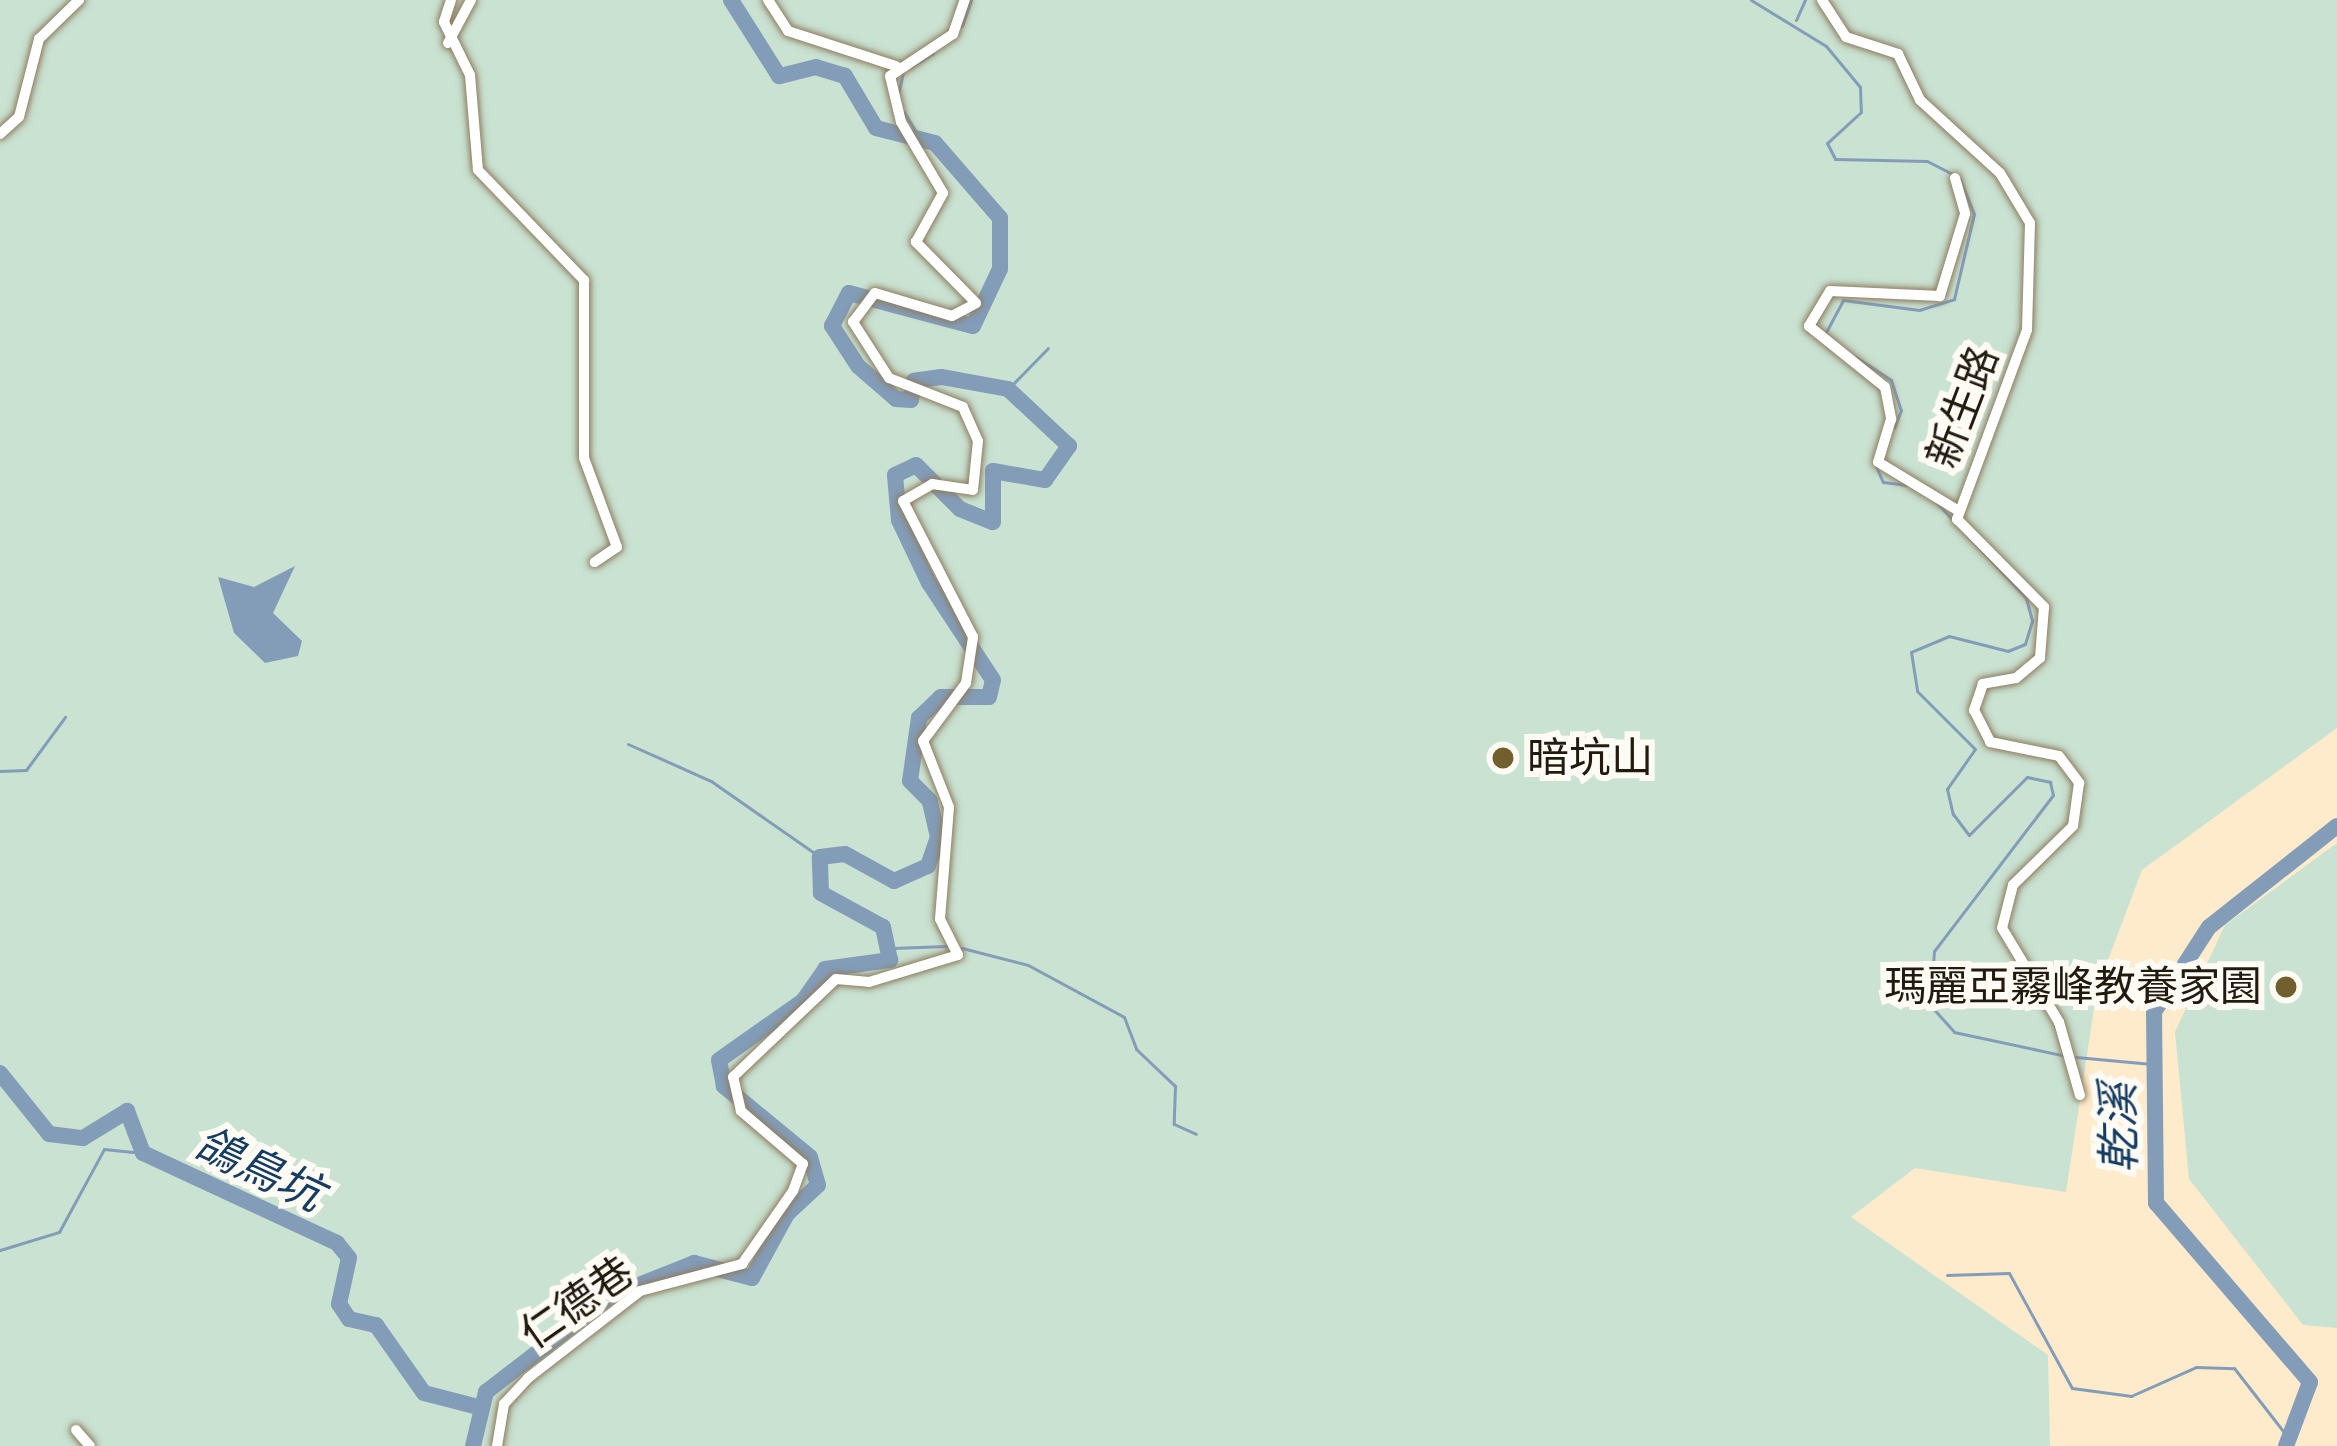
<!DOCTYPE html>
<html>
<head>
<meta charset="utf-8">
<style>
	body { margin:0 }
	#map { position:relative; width:2337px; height:1446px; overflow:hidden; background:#feebcc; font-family:"Roboto Condensed","Noto Sans TC",sans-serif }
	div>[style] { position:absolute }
	.green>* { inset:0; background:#c9e2d1 }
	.water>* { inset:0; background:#839db9 }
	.stream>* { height:3px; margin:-1.5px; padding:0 1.5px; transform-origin:1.5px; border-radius:1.5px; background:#839db9 }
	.river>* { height:16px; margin:-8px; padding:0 8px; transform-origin:8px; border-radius:8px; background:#839db9 }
	.roads { filter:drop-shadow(0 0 3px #8e7d61) drop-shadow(0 0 3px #8e7d61) }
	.minor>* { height:10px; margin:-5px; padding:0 5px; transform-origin:5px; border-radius:5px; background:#fff }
	.dots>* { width:33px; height:33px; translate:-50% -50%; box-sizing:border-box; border:6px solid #fefaf4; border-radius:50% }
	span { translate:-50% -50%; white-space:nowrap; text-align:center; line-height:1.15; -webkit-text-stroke:12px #fefaf4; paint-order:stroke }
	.street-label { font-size:42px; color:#211a0f }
	.poi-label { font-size:42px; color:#211a0f }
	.left { translate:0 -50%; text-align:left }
	.right { translate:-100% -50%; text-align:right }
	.water-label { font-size:45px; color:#153d63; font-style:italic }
</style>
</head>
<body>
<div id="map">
	<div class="green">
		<i style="clip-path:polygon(0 0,2337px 0,2337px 728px,2142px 870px,2097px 989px,2066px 1192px,1915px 1168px,1851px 1217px,2048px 1355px,2050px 1446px,0 1446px)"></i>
		<i style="clip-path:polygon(2337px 843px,2337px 1328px,2303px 1325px,2189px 1179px,2175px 1032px,2225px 925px)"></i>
	</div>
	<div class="water">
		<i style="clip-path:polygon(295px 566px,273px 613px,302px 641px,298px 656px,265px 663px,234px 633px,218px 577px,254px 587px)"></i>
	</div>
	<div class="stream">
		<i style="left:1751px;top:0;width:88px;rotate:31.5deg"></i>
		<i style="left:1826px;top:46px;width:53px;rotate:50.3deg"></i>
		<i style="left:1860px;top:87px;width:25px;rotate:88deg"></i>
		<i style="left:1861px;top:112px;width:46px;rotate:137.6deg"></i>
		<i style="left:1827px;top:143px;width:18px;rotate:63deg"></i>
		<i style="left:1835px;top:159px;width:92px;rotate:1.2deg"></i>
		<i style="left:1927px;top:161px;width:28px;rotate:27deg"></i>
		<i style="left:1796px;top:20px;width:22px;rotate:-66deg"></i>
		<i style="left:962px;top:26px;width:28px;rotate:-71deg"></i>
		<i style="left:911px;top:67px;width:26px;rotate:-32deg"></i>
		<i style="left:899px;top:91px;width:19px;rotate:-78deg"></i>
		<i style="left:904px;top:112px;width:27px;rotate:59deg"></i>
		<i style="left:1825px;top:334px;width:38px;rotate:-62deg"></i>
		<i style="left:1843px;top:300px;width:77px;rotate:7.5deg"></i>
		<i style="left:1919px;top:310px;width:37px;rotate:-17deg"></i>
		<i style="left:1954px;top:299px;width:87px;rotate:-76.8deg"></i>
		<i style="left:1974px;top:214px;width:38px;rotate:-112deg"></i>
		<i style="left:1856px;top:357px;width:42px;rotate:33.3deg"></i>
		<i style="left:1891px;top:380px;width:32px;rotate:72deg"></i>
		<i style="left:1901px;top:410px;width:19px;rotate:111deg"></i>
		<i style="left:1008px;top:389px;width:57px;rotate:-45.7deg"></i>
		<i style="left:1874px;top:462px;width:22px;rotate:66deg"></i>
		<i style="left:1883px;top:482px;width:26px;rotate:7deg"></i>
		<i style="left:1935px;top:501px;width:133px;rotate:46.8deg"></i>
		<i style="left:2026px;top:598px;width:24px;rotate:75deg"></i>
		<i style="left:2032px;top:621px;width:24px;rotate:107deg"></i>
		<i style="left:2025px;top:644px;width:18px;rotate:158deg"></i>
		<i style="left:2008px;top:651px;width:61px;rotate:-165.7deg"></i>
		<i style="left:1949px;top:636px;width:41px;rotate:157.2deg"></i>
		<i style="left:1911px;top:652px;width:39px;rotate:81deg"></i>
		<i style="left:1917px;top:691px;width:82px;rotate:45deg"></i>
		<i style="left:1975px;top:749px;width:49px;rotate:125deg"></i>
		<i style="left:1947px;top:789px;width:26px;rotate:77deg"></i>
		<i style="left:1953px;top:814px;width:26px;rotate:53deg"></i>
		<i style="left:1969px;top:835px;width:82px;rotate:-45deg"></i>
		<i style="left:2027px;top:777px;width:24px;rotate:12deg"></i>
		<i style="left:2050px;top:782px;width:13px;rotate:77deg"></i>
		<i style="left:2053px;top:795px;width:196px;rotate:127.3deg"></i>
		<i style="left:1934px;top:951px;width:54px;rotate:94.2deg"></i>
		<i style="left:1930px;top:1005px;width:36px;rotate:48deg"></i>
		<i style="left:1954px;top:1032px;width:115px;rotate:12.1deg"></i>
		<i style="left:628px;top:744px;width:91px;rotate:24deg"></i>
		<i style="left:711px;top:781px;width:133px;rotate:34.9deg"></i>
		<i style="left:0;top:771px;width:26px;rotate:-2deg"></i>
		<i style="left:26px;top:770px;width:66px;rotate:-53.7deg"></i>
		<i style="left:893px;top:948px;width:53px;rotate:-2.2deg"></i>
		<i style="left:962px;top:948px;width:68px;rotate:14.4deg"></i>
		<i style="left:1028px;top:965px;width:109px;rotate:28.4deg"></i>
		<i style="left:1124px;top:1017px;width:34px;rotate:69deg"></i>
		<i style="left:1136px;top:1049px;width:54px;rotate:43.5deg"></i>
		<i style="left:1175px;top:1086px;width:38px;rotate:92deg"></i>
		<i style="left:1174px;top:1124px;width:24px;rotate:24deg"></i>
		<i style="left:2076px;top:1057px;width:76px;rotate:5.3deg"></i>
		<i style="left:0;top:1250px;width:62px;rotate:-17deg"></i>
		<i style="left:59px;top:1232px;width:94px;rotate:-61.5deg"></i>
		<i style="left:104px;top:1149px;width:39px;rotate:6deg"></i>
		<i style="left:1947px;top:1275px;width:62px;rotate:-1.8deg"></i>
		<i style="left:2009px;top:1273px;width:131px;rotate:61.3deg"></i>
		<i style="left:2072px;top:1388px;width:60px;rotate:7.7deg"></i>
		<i style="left:2131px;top:1396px;width:71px;rotate:-24deg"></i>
		<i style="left:2196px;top:1367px;width:38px;rotate:2deg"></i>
		<i style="left:2234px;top:1368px;width:91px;rotate:52.1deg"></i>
	</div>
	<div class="river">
		<i style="left:0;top:1073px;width:78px;rotate:51.2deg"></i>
		<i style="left:49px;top:1134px;width:34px;rotate:7deg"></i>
		<i style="left:83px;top:1138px;width:52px;rotate:-31.5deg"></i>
		<i style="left:127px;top:1111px;width:45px;rotate:69.1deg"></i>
		<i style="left:143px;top:1153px;width:214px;rotate:24.9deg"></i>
		<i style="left:337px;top:1243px;width:19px;rotate:51deg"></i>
		<i style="left:349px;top:1258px;width:47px;rotate:102.3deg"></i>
		<i style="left:339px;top:1304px;width:18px;rotate:56deg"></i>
		<i style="left:349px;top:1319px;width:28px;rotate:13deg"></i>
		<i style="left:376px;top:1325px;width:83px;rotate:54.8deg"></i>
		<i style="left:424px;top:1393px;width:60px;rotate:14.5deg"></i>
		<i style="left:473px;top:1446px;width:56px;rotate:-76.5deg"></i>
		<i style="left:486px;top:1392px;width:155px;rotate:-37.7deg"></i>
		<i style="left:609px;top:1297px;width:92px;rotate:-21.8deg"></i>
		<i style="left:694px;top:1263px;width:60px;rotate:14.5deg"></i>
		<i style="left:752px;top:1278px;width:73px;rotate:-61.3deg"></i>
		<i style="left:787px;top:1214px;width:42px;rotate:-43.1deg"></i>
		<i style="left:818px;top:1185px;width:29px;rotate:-106deg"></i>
		<i style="left:810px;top:1157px;width:112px;rotate:-140.5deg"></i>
		<i style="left:724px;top:1086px;width:26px;rotate:-101deg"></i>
		<i style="left:719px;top:1060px;width:103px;rotate:-35.1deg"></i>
		<i style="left:803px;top:1001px;width:39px;rotate:-55deg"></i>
		<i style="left:825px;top:969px;width:66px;rotate:-7.9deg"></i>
		<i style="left:890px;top:960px;width:34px;rotate:-102deg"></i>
		<i style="left:883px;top:927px;width:71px;rotate:-151.3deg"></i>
		<i style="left:821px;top:893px;width:36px;rotate:-92deg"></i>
		<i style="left:820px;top:857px;width:25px;rotate:-7deg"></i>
		<i style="left:845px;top:854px;width:56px;rotate:28.9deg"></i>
		<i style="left:894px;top:881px;width:37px;rotate:-24deg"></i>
		<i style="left:928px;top:866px;width:31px;rotate:-71deg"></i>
		<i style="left:938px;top:837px;width:37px;rotate:-103deg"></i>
		<i style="left:930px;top:801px;width:28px;rotate:-135deg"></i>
		<i style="left:910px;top:781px;width:64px;rotate:-81.9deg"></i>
		<i style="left:919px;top:718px;width:30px;rotate:-44deg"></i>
		<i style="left:941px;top:697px;width:48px"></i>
		<i style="left:989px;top:697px;width:17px;rotate:-77deg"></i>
		<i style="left:993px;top:680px;width:116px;rotate:-123.4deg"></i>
		<i style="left:929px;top:583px;width:70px;rotate:-115.5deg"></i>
		<i style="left:899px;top:520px;width:45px;rotate:-95.1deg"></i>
		<i style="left:895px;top:475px;width:23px;rotate:-25deg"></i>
		<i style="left:916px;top:465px;width:62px;rotate:45deg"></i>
		<i style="left:960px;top:509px;width:35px;rotate:22deg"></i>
		<i style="left:993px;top:522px;width:51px;rotate:-90deg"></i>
		<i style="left:993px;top:471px;width:53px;rotate:9.8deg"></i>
		<i style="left:1045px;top:480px;width:42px;rotate:-54.8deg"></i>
		<i style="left:1069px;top:446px;width:83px;rotate:-136.9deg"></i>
		<i style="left:1008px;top:389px;width:68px;rotate:-169.8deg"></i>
		<i style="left:941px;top:377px;width:27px;rotate:172deg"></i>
		<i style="left:914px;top:381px;width:19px;rotate:99deg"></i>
		<i style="left:911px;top:400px;width:15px;rotate:-176deg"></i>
		<i style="left:896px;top:399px;width:50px;rotate:-139deg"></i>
		<i style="left:858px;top:366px;width:48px;rotate:-123deg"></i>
		<i style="left:832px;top:326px;width:37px;rotate:-63deg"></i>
		<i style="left:849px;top:293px;width:128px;rotate:14.9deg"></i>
		<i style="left:973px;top:326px;width:63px;rotate:-64.7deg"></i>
		<i style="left:1000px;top:269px;width:51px;rotate:-90deg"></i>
		<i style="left:1000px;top:218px;width:99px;rotate:-130.9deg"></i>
		<i style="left:935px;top:143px;width:61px;rotate:-165.7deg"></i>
		<i style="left:876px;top:128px;width:61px;rotate:-120.8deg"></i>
		<i style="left:845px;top:76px;width:30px;rotate:-163deg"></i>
		<i style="left:816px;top:67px;width:38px;rotate:166deg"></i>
		<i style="left:779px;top:76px;width:90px;rotate:-122.3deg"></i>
		<i style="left:2286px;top:1446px;width:68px;rotate:-69.4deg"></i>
		<i style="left:2310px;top:1382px;width:236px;rotate:-130.7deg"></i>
		<i style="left:2156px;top:1203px;width:191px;rotate:-90.6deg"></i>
		<i style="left:2154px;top:1012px;width:101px;rotate:-57.1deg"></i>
		<i style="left:2209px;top:927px;width:163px;rotate:-38.3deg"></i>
	</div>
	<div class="roads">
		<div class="minor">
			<i style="left:451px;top:0;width:23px;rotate:108deg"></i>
			<i style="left:444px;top:22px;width:59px;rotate:63.9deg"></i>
			<i style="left:470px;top:75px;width:95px;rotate:85.2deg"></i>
			<i style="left:478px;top:170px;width:153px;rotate:46.1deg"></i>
			<i style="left:584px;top:280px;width:178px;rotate:90deg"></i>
			<i style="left:584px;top:458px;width:95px;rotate:69.7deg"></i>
			<i style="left:617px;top:547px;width:27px;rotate:146deg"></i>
			<i style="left:768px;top:0;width:37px;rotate:57deg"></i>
			<i style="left:788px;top:31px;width:114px;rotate:18deg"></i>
			<i style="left:1822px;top:0;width:44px;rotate:57deg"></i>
			<i style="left:1846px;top:37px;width:55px;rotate:18.1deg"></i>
			<i style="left:1898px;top:54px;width:51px;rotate:64.4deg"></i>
			<i style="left:1920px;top:100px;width:108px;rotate:42.4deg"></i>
			<i style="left:2000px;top:173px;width:58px;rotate:59deg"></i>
			<i style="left:2030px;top:223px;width:107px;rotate:91.6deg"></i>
			<i style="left:2027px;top:330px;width:202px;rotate:110.3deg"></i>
			<i style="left:1957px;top:519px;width:124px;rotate:45.3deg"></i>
			<i style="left:2044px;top:607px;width:51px;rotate:94.5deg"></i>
			<i style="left:2040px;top:658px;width:31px;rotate:140deg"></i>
			<i style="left:2016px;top:678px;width:34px;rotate:170deg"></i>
			<i style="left:1983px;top:684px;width:28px;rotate:109deg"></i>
			<i style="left:1974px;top:710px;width:36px;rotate:63deg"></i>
			<i style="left:1990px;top:742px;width:70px;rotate:11.5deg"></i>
			<i style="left:2059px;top:756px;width:34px;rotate:53deg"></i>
			<i style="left:2079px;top:783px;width:43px;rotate:97.9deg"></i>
			<i style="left:2073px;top:826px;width:84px;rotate:135.5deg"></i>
			<i style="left:2013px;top:885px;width:44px;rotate:104.3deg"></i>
			<i style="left:2002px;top:928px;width:110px;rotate:58.8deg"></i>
			<i style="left:2059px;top:1022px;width:76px;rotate:74deg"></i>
			<i style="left:448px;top:43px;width:49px;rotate:-61.9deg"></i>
			<i style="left:0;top:134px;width:25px;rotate:-42deg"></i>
			<i style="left:19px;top:117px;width:81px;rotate:-75.6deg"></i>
			<i style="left:39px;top:39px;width:56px;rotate:-44.3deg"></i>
			<i style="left:1955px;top:178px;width:37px;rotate:74deg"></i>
			<i style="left:1965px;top:214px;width:86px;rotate:107deg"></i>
			<i style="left:1940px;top:296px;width:110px;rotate:-177.4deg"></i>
			<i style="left:1830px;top:291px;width:41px;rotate:121deg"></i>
			<i style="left:1809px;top:326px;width:97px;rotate:38.8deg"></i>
			<i style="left:1885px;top:387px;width:33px;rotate:79deg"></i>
			<i style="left:1891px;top:419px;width:45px;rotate:106.8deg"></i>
			<i style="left:1878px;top:462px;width:95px;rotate:31.2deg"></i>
			<i style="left:76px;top:1430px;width:21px;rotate:49deg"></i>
			<i style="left:497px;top:1446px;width:43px;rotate:-80.5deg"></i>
			<i style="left:504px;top:1404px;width:35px;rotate:-47deg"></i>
			<i style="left:528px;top:1378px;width:142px;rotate:-37.8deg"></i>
			<i style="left:640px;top:1291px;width:106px;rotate:-14.8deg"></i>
			<i style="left:742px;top:1264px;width:89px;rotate:-55.1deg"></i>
			<i style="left:793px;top:1191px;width:29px;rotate:-70deg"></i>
			<i style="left:803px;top:1164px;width:82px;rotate:-139.5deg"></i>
			<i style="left:741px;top:1111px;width:35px;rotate:-103deg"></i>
			<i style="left:733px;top:1077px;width:142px;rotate:-43.6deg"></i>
			<i style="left:836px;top:979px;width:33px;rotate:5deg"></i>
			<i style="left:869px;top:982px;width:93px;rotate:-16.9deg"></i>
			<i style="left:958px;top:955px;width:40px;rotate:-116.6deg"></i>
			<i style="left:940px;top:919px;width:112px;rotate:-85.4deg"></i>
			<i style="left:949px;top:807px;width:71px;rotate:-111.5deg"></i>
			<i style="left:923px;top:741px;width:72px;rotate:-53.4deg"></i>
			<i style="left:966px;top:683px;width:47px;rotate:-81.3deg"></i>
			<i style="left:973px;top:637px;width:153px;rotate:-117.2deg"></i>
			<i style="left:903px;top:501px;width:34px;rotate:-30deg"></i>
			<i style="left:932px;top:484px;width:41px;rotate:8.3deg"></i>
			<i style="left:973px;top:490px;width:49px;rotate:-84.2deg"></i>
			<i style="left:978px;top:441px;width:37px;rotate:-114deg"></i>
			<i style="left:963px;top:407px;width:79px;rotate:-158.6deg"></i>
			<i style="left:889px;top:378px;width:67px;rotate:-122.7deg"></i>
			<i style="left:853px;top:322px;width:36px;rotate:-53deg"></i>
			<i style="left:875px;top:293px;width:80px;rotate:16.6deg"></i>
			<i style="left:952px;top:316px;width:27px;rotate:-28deg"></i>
			<i style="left:976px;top:303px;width:86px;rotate:-134.5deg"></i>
			<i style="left:916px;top:242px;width:56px;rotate:-61.1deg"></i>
			<i style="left:943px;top:193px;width:82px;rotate:-120.6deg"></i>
			<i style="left:901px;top:122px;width:47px;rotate:-103.4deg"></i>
			<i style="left:890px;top:76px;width:76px;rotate:-33.7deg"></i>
			<i style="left:953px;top:34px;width:36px;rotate:-71deg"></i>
		</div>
	</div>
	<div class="dots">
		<i style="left:1503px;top:758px;background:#71602e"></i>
		<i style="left:2286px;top:987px;background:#71602e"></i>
	</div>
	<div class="street-label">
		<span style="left:1963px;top:407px;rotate:-69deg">新生路</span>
		<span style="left:577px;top:1303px;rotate:-35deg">仁德巷</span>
	</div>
	<div class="poi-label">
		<span class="left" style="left:1527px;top:758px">暗坑山</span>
		<span class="right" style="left:2262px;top:987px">瑪麗亞霧峰教養家園</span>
	</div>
	<div class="water-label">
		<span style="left:2119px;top:1128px;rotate:-91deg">乾溪</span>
		<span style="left:259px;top:1169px;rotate:25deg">鴿鳥坑</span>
	</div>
</div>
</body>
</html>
